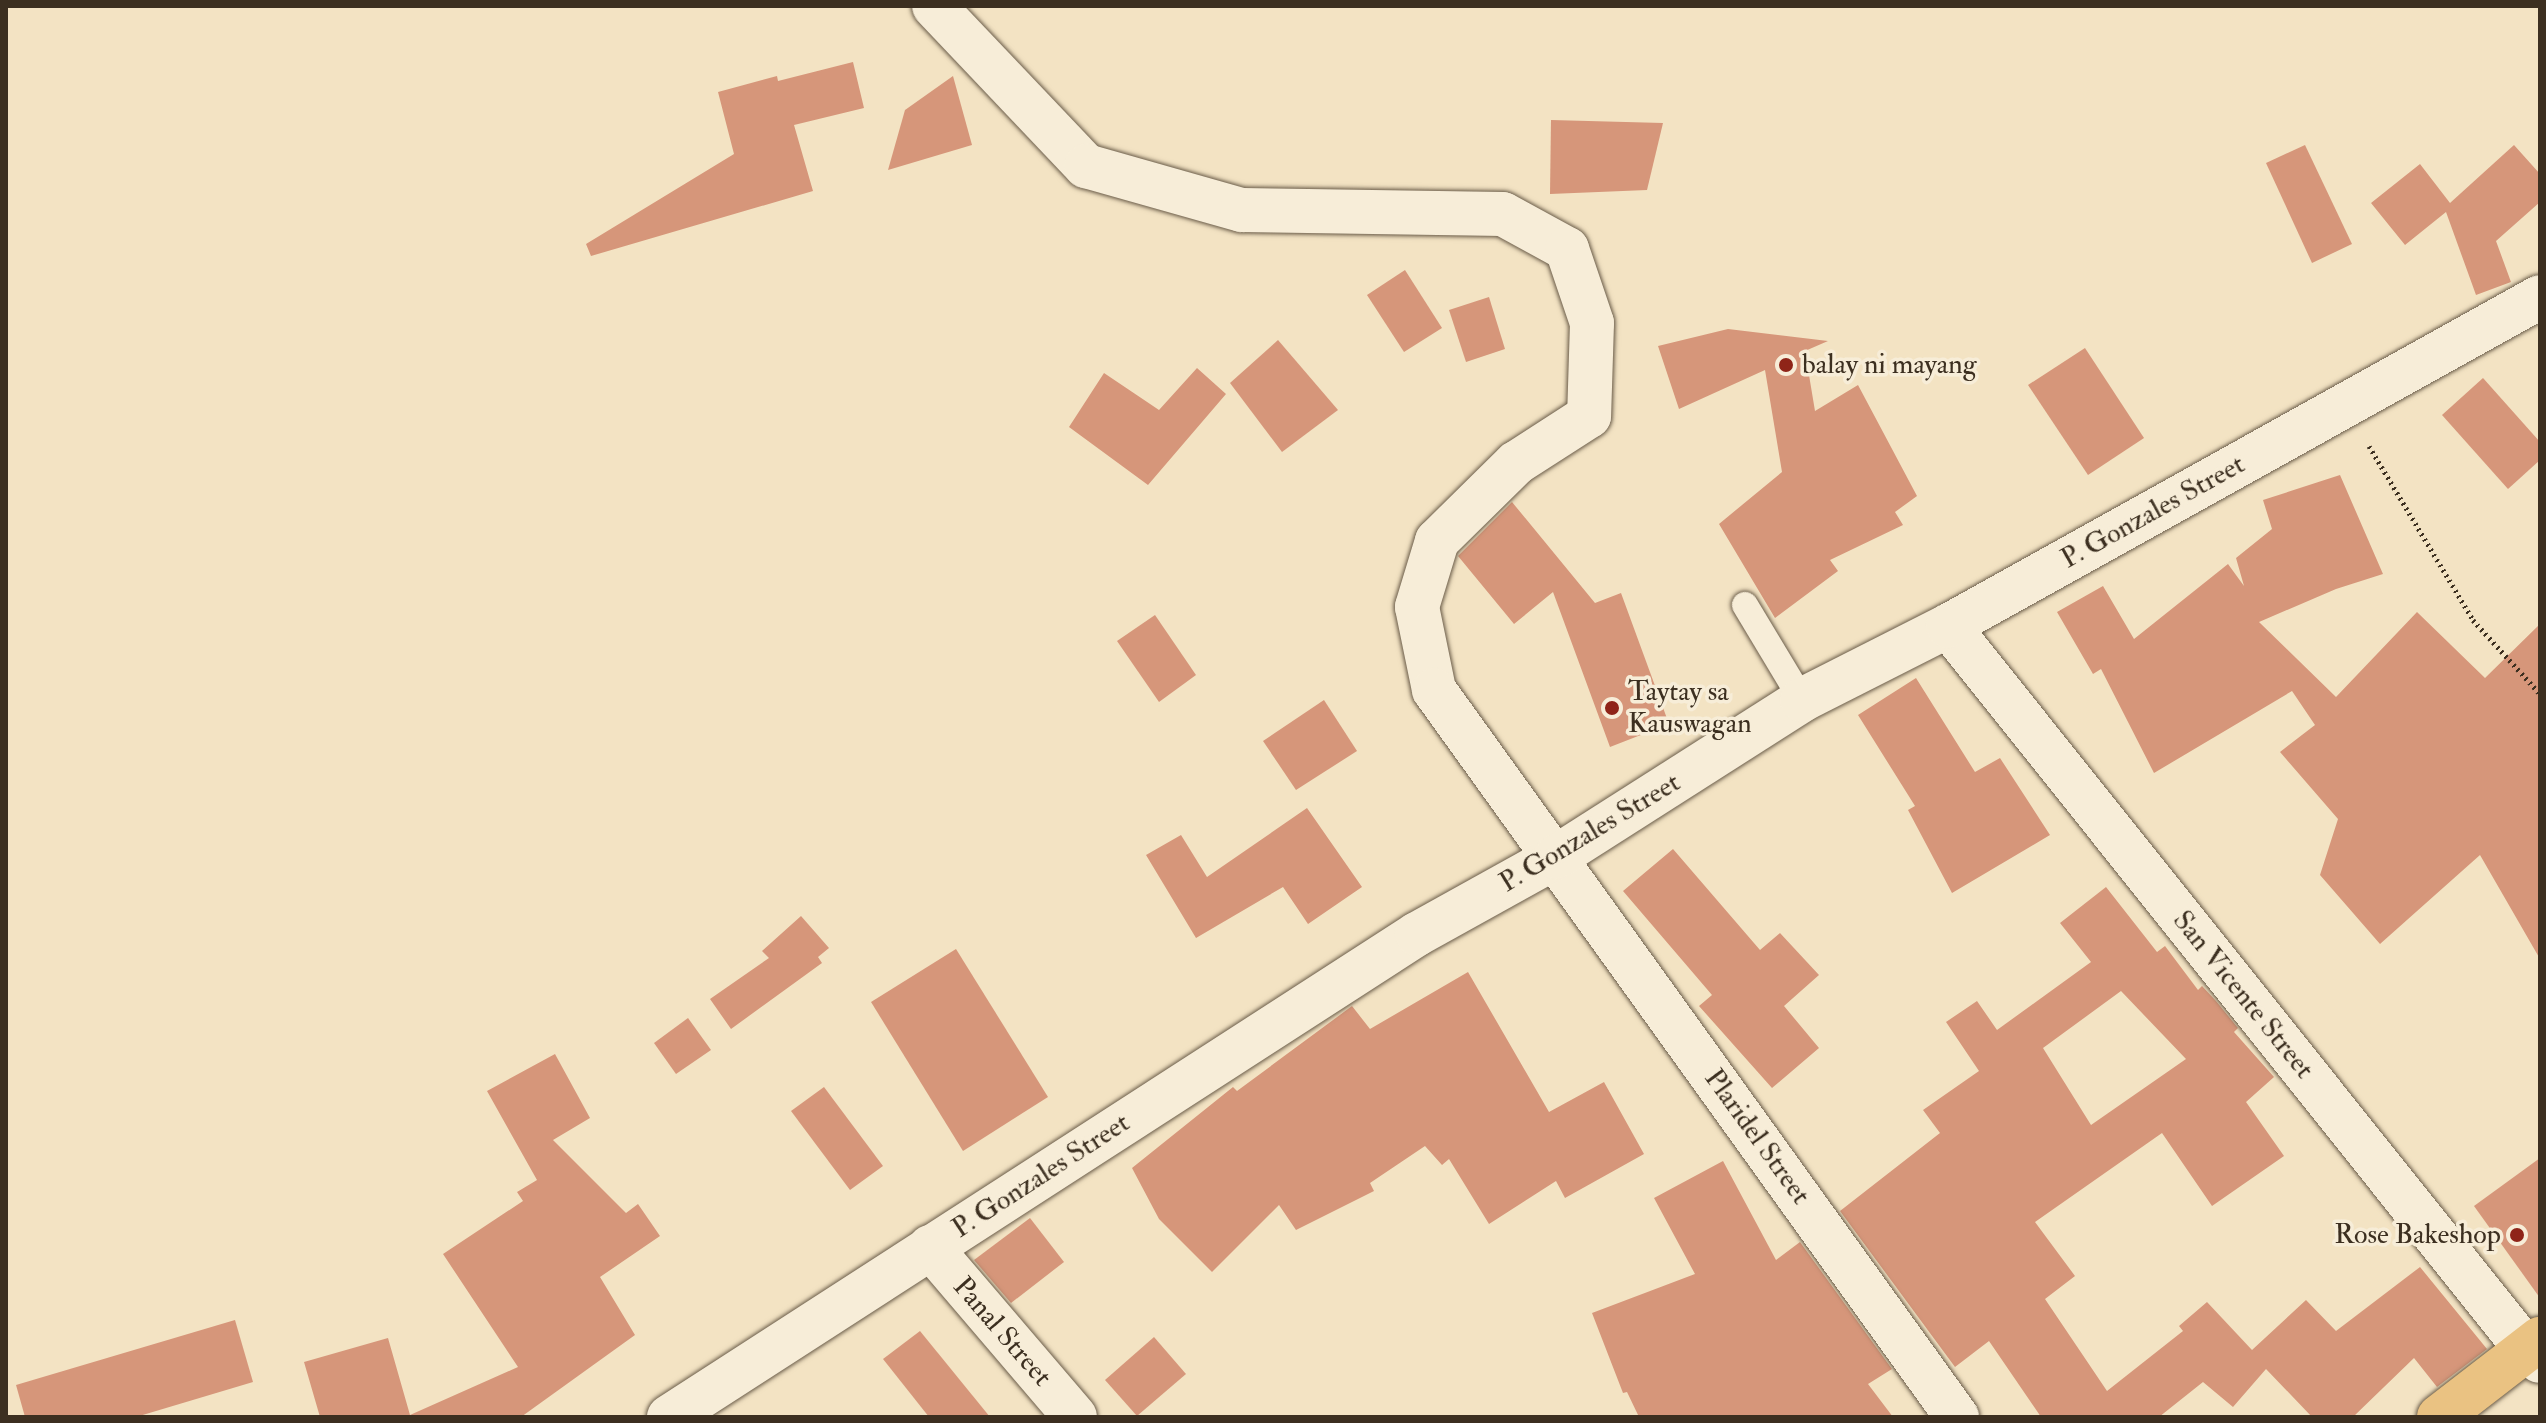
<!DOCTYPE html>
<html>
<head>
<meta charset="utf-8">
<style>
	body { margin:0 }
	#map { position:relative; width:2546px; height:1423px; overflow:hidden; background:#f3e3c3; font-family:"IM FELL Double Pica",serif }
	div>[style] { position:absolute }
	.building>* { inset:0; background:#d6967a }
	.path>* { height:5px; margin-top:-2.5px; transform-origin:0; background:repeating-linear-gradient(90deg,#3c2f20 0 2px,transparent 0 6px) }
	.roads { filter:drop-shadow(0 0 2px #6a5c49) drop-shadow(0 0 2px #6a5c49) }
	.service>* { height:26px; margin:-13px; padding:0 13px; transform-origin:13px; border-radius:13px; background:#f7edd8 }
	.minor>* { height:44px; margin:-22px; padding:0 22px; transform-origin:22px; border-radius:22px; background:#f7edd8 }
	.primary>* { height:44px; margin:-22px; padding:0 22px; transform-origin:22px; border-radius:22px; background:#eac282 }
	.dots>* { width:22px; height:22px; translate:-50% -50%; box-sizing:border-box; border:4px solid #f7edd8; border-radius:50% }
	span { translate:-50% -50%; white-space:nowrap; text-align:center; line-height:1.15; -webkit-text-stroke:7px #f7edd8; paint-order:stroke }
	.poi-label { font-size:28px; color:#3c2f20 }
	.left { translate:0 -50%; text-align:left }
	.right { translate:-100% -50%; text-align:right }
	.street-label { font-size:28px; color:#3c2f20 }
	.frame { position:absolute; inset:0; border:8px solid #3c2f20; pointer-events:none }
</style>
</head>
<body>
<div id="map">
	<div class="building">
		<i style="clip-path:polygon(853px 62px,864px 108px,794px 125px,813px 191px,591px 256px,586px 244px,734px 154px,718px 92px,777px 76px,778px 81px)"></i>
		<i style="clip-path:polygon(953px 76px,972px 145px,888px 170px,905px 110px)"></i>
		<i style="clip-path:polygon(1551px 120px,1663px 123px,1647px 190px,1550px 194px)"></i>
		<i style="clip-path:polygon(2305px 145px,2352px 244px,2312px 263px,2266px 163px)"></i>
		<i style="clip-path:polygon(2514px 145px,2540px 174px,2540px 202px,2496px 241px,2511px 282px,2476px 295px,2446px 212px,2405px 245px,2371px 203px,2420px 164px,2450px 203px)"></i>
		<i style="clip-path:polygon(1405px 270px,1442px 328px,1404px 352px,1367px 295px)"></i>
		<i style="clip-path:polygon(1489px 297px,1505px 349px,1466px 362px,1449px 310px)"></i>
		<i style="clip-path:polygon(1728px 329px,1828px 341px,1805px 351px,1815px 411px,1858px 385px,1917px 496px,1895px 512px,1903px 525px,1830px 560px,1838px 571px,1775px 618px,1719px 524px,1782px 472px,1765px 370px,1679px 409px,1658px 346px)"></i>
		<i style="clip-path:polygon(1278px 340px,1338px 410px,1282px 452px,1230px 383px)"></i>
		<i style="clip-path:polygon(2085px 348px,2144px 438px,2088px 475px,2028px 385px)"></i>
		<i style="clip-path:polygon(1197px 368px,1226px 394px,1148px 485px,1069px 427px,1104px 373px,1159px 410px)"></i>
		<i style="clip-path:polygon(2483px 378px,2540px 442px,2540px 460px,2508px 489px,2442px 415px)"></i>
		<i style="clip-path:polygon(2340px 475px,2383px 574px,2336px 589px,2259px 622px,2336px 697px,2417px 612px,2485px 678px,2540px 624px,2540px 959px,2480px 855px,2380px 944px,2320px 875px,2338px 819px,2280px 752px,2315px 725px,2292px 691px,2154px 773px,2101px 669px,2093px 674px,2057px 612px,2103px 586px,2134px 639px,2228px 564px,2244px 586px,2236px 558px,2272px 529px,2263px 500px)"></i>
		<i style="clip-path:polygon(1512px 502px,1595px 603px,1621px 593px,1669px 724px,1610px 747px,1553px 592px,1514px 624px,1458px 556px)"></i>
		<i style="clip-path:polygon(1155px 615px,1196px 675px,1159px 702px,1117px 641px)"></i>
		<i style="clip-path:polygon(1916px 678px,1975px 772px,2000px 758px,2050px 835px,1952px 893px,1908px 810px,1915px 806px,1858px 715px)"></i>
		<i style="clip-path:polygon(1324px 700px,1357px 751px,1296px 790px,1263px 741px)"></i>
		<i style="clip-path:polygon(1307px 808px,1362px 887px,1308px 924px,1283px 887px,1196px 938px,1146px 855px,1181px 835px,1207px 877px)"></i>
		<i style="clip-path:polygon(1673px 849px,1760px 950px,1780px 933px,1819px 975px,1784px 1006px,1819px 1048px,1772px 1088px,1699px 1006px,1712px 995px,1623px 891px)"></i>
		<i style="clip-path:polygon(evenodd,2106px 887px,2157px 952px,2165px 946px,2198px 990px,2202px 986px,2216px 1001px,2238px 1028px,2234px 1032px,2274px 1077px,2246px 1102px,2284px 1156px,2212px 1206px,2162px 1133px,2035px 1222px,2075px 1276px,2045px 1299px,2107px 1391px,2183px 1331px,2179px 1326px,2207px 1302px,2252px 1350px,2306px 1300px,2336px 1331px,2420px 1267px,2487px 1349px,2437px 1387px,2414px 1358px,2353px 1417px,2312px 1417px,2266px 1369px,2233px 1407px,2203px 1382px,2159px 1417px,2041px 1417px,1989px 1341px,1955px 1367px,1840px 1211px,1940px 1133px,1923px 1110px,1979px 1071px,1946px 1022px,1977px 1001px,1997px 1030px,2091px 962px,2060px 923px,2106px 887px,2121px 991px,2186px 1059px,2091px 1125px,2043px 1048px,2121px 991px)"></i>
		<i style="clip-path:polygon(801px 916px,829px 948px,818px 957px,822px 963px,731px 1029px,710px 999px,769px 958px,762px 951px)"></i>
		<i style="clip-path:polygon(956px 949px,1048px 1097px,963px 1151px,871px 1002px)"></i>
		<i style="clip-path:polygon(1468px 972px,1549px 1112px,1604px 1082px,1644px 1154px,1565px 1198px,1556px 1181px,1489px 1224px,1449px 1159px,1442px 1165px,1425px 1146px,1370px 1183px,1374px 1191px,1296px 1230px,1279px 1205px,1212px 1272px,1159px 1219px,1132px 1168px,1233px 1087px,1237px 1091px,1352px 1006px,1370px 1029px)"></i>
		<i style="clip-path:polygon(688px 1018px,711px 1050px,676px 1074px,654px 1043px)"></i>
		<i style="clip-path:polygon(555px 1054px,590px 1118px,553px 1140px,626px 1213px,638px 1204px,660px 1236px,600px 1277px,635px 1335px,521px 1417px,320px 1417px,304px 1362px,388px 1338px,410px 1415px,518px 1367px,443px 1254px,523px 1201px,517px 1192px,537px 1180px,487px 1091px)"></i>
		<i style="clip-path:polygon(824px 1087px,883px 1166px,850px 1190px,791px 1111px)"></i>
		<i style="clip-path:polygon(2540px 1158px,2540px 1298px,2474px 1206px)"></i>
		<i style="clip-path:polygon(1723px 1161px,1776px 1260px,1800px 1242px,1892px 1369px,1868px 1384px,1893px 1417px,1639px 1417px,1627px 1392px,1623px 1393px,1592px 1313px,1695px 1274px,1654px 1198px)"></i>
		<i style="clip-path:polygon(1030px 1218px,1064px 1262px,1011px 1303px,974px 1260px)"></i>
		<i style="clip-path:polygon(235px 1320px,253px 1382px,136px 1417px,25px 1417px,16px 1385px)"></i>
		<i style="clip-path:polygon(920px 1331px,990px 1417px,929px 1417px,883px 1359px)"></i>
		<i style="clip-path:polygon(1154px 1337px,1186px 1374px,1137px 1416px,1105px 1380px)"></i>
	</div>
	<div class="path">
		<i style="left:2369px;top:446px;width:203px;rotate:59.1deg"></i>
		<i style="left:2473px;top:620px;width:100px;rotate:47.8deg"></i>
	</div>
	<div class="roads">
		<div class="service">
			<i style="left:1745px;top:605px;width:111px;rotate:59deg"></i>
		</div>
		<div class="minor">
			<i style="left:934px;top:6px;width:221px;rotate:46.5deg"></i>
			<i style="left:1086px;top:166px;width:162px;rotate:15.8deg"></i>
			<i style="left:1242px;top:210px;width:261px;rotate:0.9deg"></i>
			<i style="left:1503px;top:214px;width:73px;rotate:28.7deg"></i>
			<i style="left:1567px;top:249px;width:78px;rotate:71.3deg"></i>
			<i style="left:1592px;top:323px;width:93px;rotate:91.8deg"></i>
			<i style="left:1589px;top:416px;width:87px;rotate:147.2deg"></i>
			<i style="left:1516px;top:463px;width:111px;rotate:135.4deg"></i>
			<i style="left:1437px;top:541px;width:69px;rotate:106.9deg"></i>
			<i style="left:1417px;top:607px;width:85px;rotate:78.4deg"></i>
			<i style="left:1434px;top:690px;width:896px;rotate:54.27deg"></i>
			<i style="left:1948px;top:626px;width:926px;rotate:51.36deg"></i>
			<i style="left:2526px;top:1349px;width:18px;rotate:41deg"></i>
			<i style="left:930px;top:1247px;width:223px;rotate:49.5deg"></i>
			<i style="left:669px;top:1417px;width:890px;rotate:-32.85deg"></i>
			<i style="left:1417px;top:934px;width:159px;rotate:-29deg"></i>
			<i style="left:1556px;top:857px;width:292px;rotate:-32.5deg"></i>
			<i style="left:1802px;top:700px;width:164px;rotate:-26.9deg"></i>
			<i style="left:1948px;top:626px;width:677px;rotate:-29.06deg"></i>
		</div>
		<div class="primary">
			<i style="left:2439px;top:1417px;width:128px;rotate:-37.7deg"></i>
		</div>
	</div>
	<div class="dots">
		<i style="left:1786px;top:365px;background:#8f2418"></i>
		<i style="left:1612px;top:708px;background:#8f2418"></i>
		<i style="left:2517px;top:1235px;background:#8f2418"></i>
	</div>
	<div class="poi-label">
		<span class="left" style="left:1802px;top:365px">balay ni mayang</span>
		<span class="left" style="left:1628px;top:708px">Taytay sa<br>Kauswagan</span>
		<span class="right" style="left:2501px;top:1235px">Rose Bakeshop</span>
	</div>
	<div class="street-label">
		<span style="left:2153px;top:512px;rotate:-29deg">P. Gonzales Street</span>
		<span style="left:1590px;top:833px;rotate:-31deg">P. Gonzales Street</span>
		<span style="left:2243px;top:995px;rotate:51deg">San Vicente Street</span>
		<span style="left:1757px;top:1137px;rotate:54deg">Plaridel Street</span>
		<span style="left:1041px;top:1176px;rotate:-33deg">P. Gonzales Street</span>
		<span style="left:1002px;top:1332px;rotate:49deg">Panal Street</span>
	</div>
	<div class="frame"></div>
</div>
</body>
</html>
